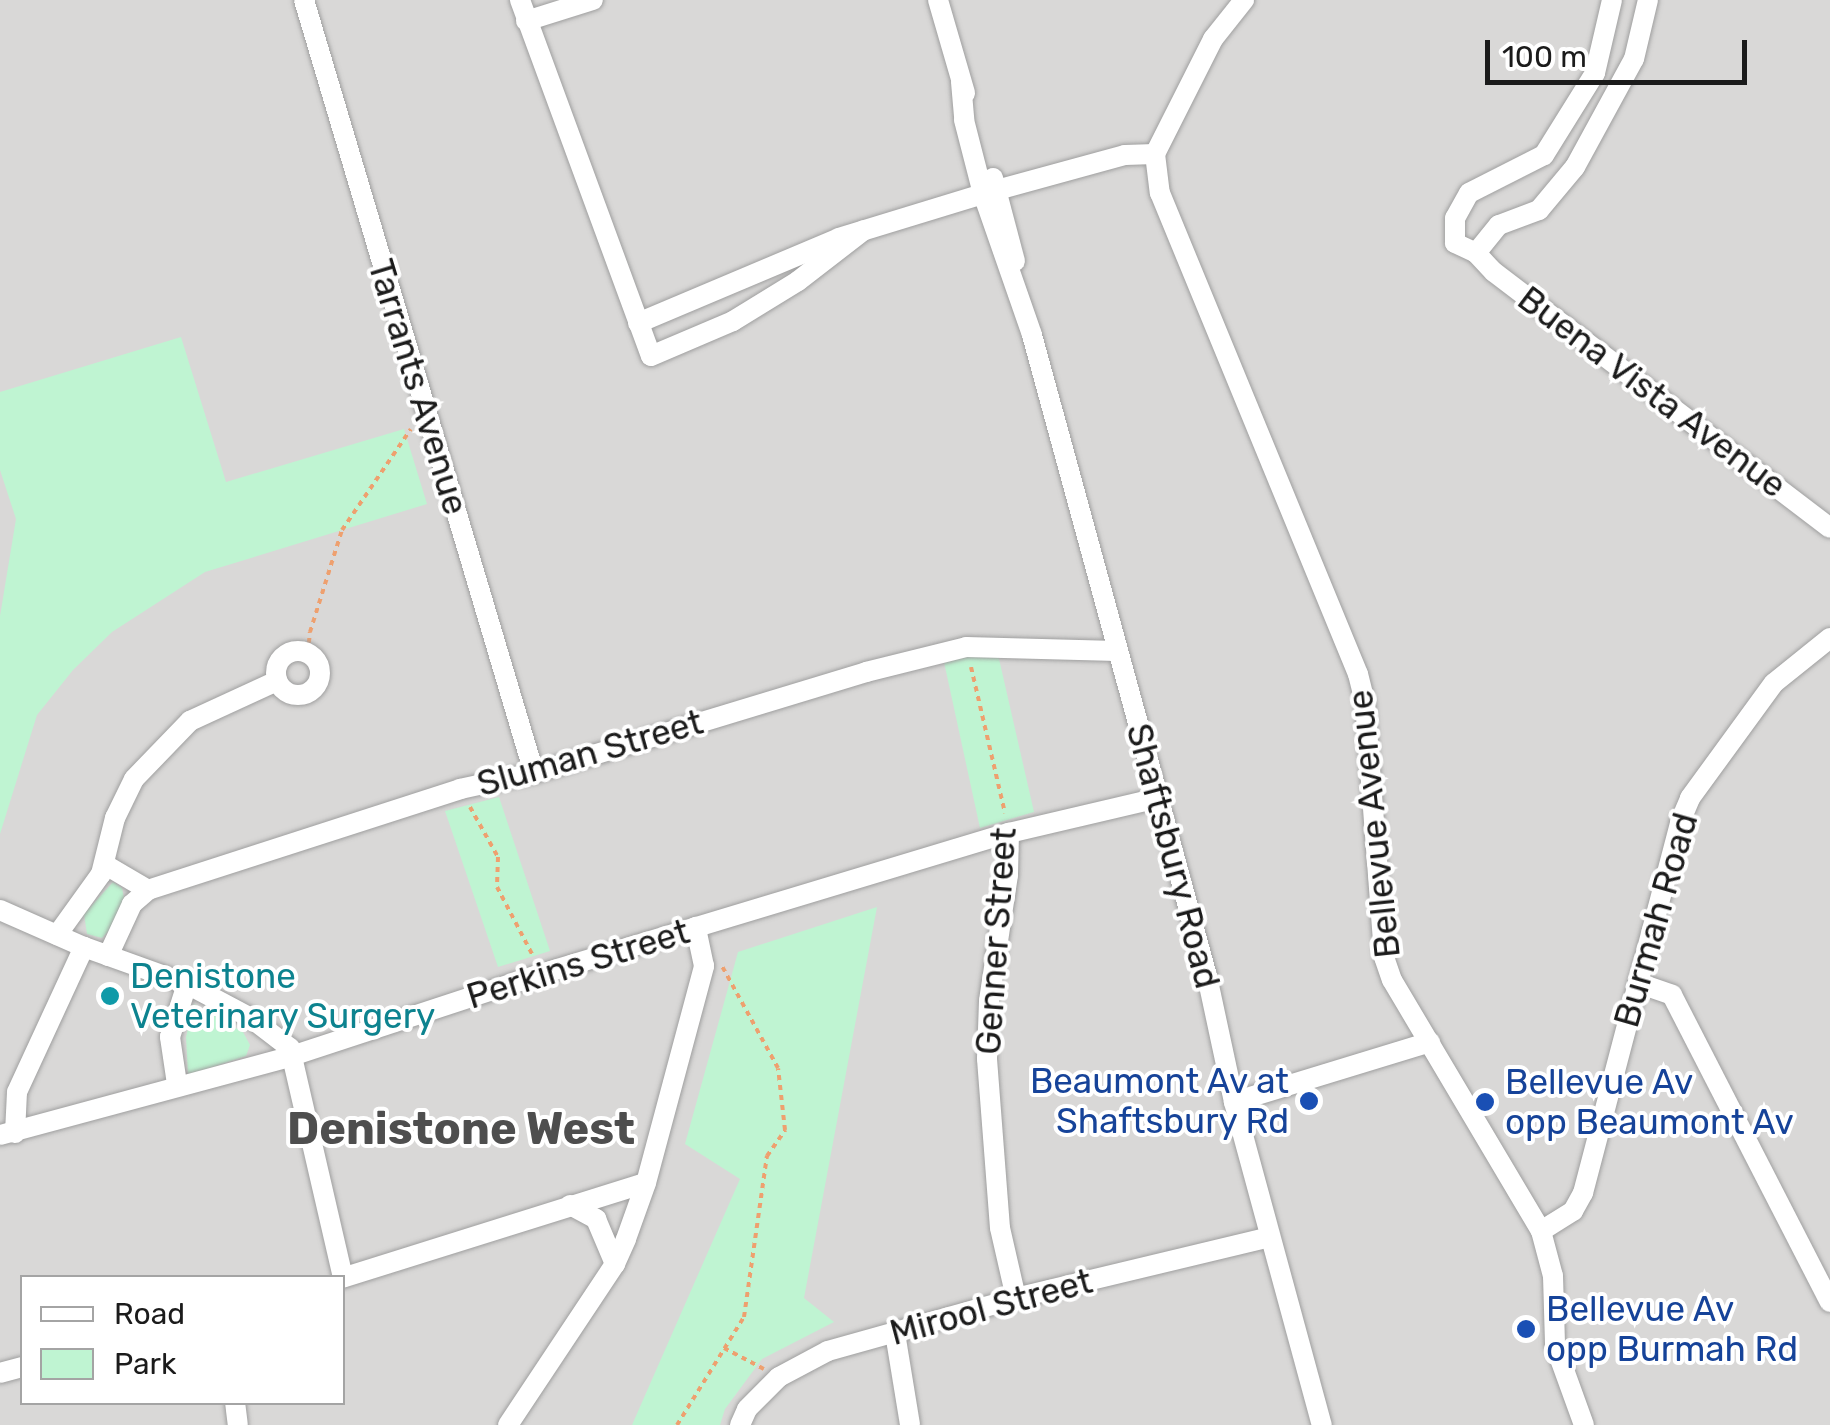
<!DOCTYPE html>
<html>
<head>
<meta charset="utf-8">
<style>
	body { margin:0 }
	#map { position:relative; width:1830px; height:1425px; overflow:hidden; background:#ebebe1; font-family:Rubik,sans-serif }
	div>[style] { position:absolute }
	.residential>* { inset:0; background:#d9d8d7 }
	.park>* { inset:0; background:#bff4d2 }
	.path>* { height:4px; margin-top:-2px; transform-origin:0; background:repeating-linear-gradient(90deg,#eea06f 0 5px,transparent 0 10px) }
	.roads { filter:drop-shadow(0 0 2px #9f9f9f) drop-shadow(0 0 2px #9f9f9f) }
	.minor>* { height:20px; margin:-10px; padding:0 10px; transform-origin:10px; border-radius:10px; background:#fff }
	.minor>.ring { margin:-10px; padding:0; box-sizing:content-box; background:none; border:20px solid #fff; border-radius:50% }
	.dots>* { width:28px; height:28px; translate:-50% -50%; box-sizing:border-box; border:5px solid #fff; border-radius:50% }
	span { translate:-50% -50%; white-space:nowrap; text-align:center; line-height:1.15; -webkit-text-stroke:8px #fff; paint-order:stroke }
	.street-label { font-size:35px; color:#1b1b1b }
	.culture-label { font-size:35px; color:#0d838f }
	.left { translate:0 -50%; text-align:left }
	.transit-label { font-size:35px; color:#164399 }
	.right { translate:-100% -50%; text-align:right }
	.district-label { font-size:45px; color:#4e4e4e; font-weight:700 }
	.legend { position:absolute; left:20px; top:1275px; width:325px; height:130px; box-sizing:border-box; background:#fff; border:2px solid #a4a4a4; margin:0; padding:12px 18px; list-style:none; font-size:30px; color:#1b1b1b }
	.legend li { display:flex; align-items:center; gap:20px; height:50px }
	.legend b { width:50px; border:2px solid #a4a4a4 }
	.scale { position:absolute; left:1485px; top:40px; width:262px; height:45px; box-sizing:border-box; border:5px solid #1b1b1b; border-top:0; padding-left:12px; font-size:30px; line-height:35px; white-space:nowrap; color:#1b1b1b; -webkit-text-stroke:8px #fff; paint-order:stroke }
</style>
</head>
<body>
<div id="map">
	<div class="residential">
		<i style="clip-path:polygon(evenodd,0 0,1830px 0,1830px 1425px,0 1425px,0 0,22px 1278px,342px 1278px,342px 1402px,22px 1402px,22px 1278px)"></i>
	</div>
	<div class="park">
		<i style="clip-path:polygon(181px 337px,226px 482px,404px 429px,427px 504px,205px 572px,112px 632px,73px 670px,37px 715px,0 834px,0 616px,16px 519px,0 470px,0 392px)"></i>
		<i style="clip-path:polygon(997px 650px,1034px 812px,980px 828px,944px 662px)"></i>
		<i style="clip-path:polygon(499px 797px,550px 951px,498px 967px,445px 811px)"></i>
		<i style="clip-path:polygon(113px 882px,122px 888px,124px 898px,116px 923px,102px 938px,87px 934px,84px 914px)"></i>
		<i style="clip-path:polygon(877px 907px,804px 1298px,834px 1322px,762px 1359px,725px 1409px,720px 1425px,632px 1425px,740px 1179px,685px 1144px,738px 952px)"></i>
		<i style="clip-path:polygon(194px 1004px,243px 1032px,250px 1045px,246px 1056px,188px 1075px,186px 1037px)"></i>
	</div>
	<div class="path">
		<i style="left:308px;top:653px;width:21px;rotate:-85deg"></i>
		<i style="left:310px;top:632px;width:107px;rotate:-72.6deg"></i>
		<i style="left:342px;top:530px;width:122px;rotate:-55.7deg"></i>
		<i style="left:971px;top:667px;width:150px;rotate:76.9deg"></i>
		<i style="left:470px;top:807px;width:57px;rotate:60.8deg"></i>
		<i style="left:498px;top:857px;width:30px;rotate:92deg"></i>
		<i style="left:497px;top:887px;width:78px;rotate:62.4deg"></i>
		<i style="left:724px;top:1348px;width:45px;rotate:27.7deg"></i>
		<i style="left:677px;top:1425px;width:127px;rotate:-58.2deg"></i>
		<i style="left:744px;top:1317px;width:163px;rotate:-81.9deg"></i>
		<i style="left:767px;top:1156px;width:32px;rotate:-55deg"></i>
		<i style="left:785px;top:1130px;width:62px;rotate:-96.4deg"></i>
		<i style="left:778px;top:1068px;width:116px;rotate:-118.8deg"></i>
	</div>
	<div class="roads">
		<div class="minor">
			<i style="left:304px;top:0;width:806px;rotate:73.43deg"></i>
			<i style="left:520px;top:0;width:379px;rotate:69.8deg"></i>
			<i style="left:651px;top:356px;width:89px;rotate:-23.1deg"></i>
			<i style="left:733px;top:321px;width:76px;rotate:-31.6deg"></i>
			<i style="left:798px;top:281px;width:83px;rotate:-37.7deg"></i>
			<i style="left:938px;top:0;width:97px;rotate:73.8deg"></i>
			<i style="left:1612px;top:0;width:75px;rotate:103.1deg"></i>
			<i style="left:1595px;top:73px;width:97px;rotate:121.9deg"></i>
			<i style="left:1544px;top:155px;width:84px;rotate:153.1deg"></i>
			<i style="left:1469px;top:193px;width:29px;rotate:119deg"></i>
			<i style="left:1455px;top:218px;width:25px;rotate:90deg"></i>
			<i style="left:1455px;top:243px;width:23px;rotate:25deg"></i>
			<i style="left:1476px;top:253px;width:26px;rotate:47deg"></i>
			<i style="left:1494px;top:272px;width:422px;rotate:37.3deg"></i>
			<i style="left:526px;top:21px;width:70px;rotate:-17.4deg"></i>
			<i style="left:961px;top:82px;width:38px;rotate:85deg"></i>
			<i style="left:964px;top:120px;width:76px;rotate:75.6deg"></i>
			<i style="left:983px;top:194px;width:149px;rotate:70.8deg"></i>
			<i style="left:1032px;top:335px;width:664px;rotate:74.73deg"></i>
			<i style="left:1207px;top:976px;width:129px;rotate:77.9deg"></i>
			<i style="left:1234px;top:1102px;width:335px;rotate:74.8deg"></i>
			<i style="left:1155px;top:154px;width:39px;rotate:83deg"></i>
			<i style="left:1160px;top:193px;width:520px;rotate:67.63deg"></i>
			<i style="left:1358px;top:674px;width:29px;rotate:76deg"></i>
			<i style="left:1365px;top:702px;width:256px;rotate:85.7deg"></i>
			<i style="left:1384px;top:957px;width:24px;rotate:71deg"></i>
			<i style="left:1392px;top:980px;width:292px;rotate:59.3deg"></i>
			<i style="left:1541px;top:1231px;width:47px;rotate:75.1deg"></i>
			<i style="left:1553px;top:1276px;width:69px;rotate:88.3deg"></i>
			<i style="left:1555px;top:1345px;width:85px;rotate:70.1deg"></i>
			<i style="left:993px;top:178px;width:86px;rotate:75.2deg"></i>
			<i style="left:997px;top:190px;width:133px;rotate:-15.3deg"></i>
			<i style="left:1125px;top:155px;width:30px;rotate:-2deg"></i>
			<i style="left:1155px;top:154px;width:129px;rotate:-63.2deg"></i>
			<i style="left:1213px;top:39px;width:50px;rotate:-51.5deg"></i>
			<i style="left:1476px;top:253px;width:36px;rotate:-51deg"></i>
			<i style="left:1499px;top:225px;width:43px;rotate:-20.6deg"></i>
			<i style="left:1539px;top:210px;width:56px;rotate:-50.1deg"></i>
			<i style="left:1575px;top:167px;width:123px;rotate:-61.4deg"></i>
			<i style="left:1634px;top:59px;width:61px;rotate:-76.7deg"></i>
			<i style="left:638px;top:323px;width:218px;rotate:-22.9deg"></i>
			<i style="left:839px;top:238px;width:151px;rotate:-17deg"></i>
			<i class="ring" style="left:276px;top:651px;width:24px;height:24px"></i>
			<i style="left:1009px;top:833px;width:42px;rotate:91.4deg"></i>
			<i style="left:1008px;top:875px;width:127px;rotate:98.6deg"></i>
			<i style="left:989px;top:1001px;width:58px;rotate:92deg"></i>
			<i style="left:987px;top:1059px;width:169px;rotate:85.6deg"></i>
			<i style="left:1000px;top:1228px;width:72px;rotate:77.1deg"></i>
			<i style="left:104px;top:864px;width:51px;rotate:30.6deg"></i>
			<i style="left:0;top:910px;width:92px;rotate:23.8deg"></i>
			<i style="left:84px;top:947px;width:109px;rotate:19.8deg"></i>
			<i style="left:187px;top:984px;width:72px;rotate:28deg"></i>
			<i style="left:251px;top:1018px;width:49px;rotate:37.6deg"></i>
			<i style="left:290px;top:1048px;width:235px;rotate:77deg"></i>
			<i style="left:57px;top:935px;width:75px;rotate:-54.2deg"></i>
			<i style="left:101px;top:874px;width:58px;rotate:-76deg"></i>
			<i style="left:115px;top:818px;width:43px;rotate:-64deg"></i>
			<i style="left:134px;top:779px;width:81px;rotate:-46deg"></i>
			<i style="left:190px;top:721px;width:96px;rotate:-24.7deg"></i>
			<i style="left:108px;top:956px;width:57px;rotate:-65.2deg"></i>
			<i style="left:132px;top:904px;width:21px;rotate:-41deg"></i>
			<i style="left:148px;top:890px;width:328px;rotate:-17.9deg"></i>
			<i style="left:460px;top:789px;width:76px;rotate:-12.2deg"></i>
			<i style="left:534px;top:773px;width:347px;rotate:-16.9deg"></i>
			<i style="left:866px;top:672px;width:103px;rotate:-14deg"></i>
			<i style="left:966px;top:647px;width:151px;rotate:1.5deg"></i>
			<i style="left:1638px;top:983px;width:36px;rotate:19deg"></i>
			<i style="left:1672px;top:995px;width:345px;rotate:62.8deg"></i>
			<i style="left:177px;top:1084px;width:48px;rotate:-98.5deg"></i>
			<i style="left:170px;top:1037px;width:56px;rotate:-72.2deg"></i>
			<i style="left:1234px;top:1102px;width:205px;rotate:-17deg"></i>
			<i style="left:15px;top:1133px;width:41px;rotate:-87.2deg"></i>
			<i style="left:17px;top:1092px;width:160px;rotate:-65.2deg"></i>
			<i style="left:0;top:1135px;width:302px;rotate:-15.1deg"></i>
			<i style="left:292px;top:1056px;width:262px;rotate:-18.2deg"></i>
			<i style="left:541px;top:974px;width:489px;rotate:-16.8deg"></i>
			<i style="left:1009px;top:833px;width:153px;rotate:-13.2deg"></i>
			<i style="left:570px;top:1205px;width:30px;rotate:28deg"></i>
			<i style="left:596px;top:1219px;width:49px;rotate:67.1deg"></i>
			<i style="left:1541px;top:1231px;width:38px;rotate:-32deg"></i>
			<i style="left:1573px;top:1211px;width:21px;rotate:-61deg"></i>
			<i style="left:1583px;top:1193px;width:383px;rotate:-75.3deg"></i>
			<i style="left:1680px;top:822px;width:26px;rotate:-67deg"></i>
			<i style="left:1690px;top:798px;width:142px;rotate:-53.9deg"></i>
			<i style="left:1774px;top:683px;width:72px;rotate:-38.8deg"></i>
			<i style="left:342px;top:1278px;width:318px;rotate:-17.4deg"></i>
			<i style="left:895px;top:1333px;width:93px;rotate:80.7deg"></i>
			<i style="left:0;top:1373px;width:23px;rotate:-15deg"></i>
			<i style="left:235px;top:1402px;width:23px;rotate:83deg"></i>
			<i style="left:508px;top:1425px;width:193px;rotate:-56.4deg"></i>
			<i style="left:615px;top:1264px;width:27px;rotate:-66deg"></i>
			<i style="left:626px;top:1239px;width:59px;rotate:-70.3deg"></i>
			<i style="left:646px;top:1183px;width:225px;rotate:-75deg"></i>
			<i style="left:704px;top:966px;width:40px;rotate:-102deg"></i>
			<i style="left:740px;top:1425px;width:17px;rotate:-66deg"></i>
			<i style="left:747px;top:1409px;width:45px;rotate:-45deg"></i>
			<i style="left:779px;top:1377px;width:55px;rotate:-28deg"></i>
			<i style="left:828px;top:1351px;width:195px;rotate:-15.7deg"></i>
			<i style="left:1016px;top:1298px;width:261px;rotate:-13.5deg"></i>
		</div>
	</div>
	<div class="dots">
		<i style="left:110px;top:996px;background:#0f9aa8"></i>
		<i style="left:1309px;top:1101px;background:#1a4fb4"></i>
		<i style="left:1485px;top:1102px;background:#1a4fb4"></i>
		<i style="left:1526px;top:1329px;background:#1a4fb4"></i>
	</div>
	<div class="street-label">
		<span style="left:418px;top:387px;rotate:73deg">Tarrants Avenue</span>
		<span style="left:1652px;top:392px;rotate:37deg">Buena Vista Avenue</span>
		<span style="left:590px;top:753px;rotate:-16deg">Sluman Street</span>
		<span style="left:1374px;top:824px;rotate:-96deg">Bellevue Avenue</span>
		<span style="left:1173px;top:856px;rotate:75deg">Shaftsbury Road</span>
		<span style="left:1656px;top:920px;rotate:-74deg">Burmah Road</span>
		<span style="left:996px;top:941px;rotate:-86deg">Genner Street</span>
		<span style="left:578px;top:964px;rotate:-17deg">Perkins Street</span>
		<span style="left:991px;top:1307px;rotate:-15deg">Mirool Street</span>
	</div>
	<div class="culture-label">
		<span class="left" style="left:130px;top:996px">Denistone<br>Veterinary Surgery</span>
	</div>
	<div class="transit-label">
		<span class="right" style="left:1289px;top:1101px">Beaumont Av at<br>Shaftsbury Rd</span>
		<span class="left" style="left:1505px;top:1102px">Bellevue Av<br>opp Beaumont Av</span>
		<span class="left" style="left:1546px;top:1329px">Bellevue Av<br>opp Burmah Rd</span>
	</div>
	<div class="district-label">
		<span style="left:461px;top:1129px">Denistone West</span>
	</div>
	<ul class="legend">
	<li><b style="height:12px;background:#fff"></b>Road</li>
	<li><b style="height:28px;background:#bff4d2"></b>Park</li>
	</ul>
	<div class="scale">100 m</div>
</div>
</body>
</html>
